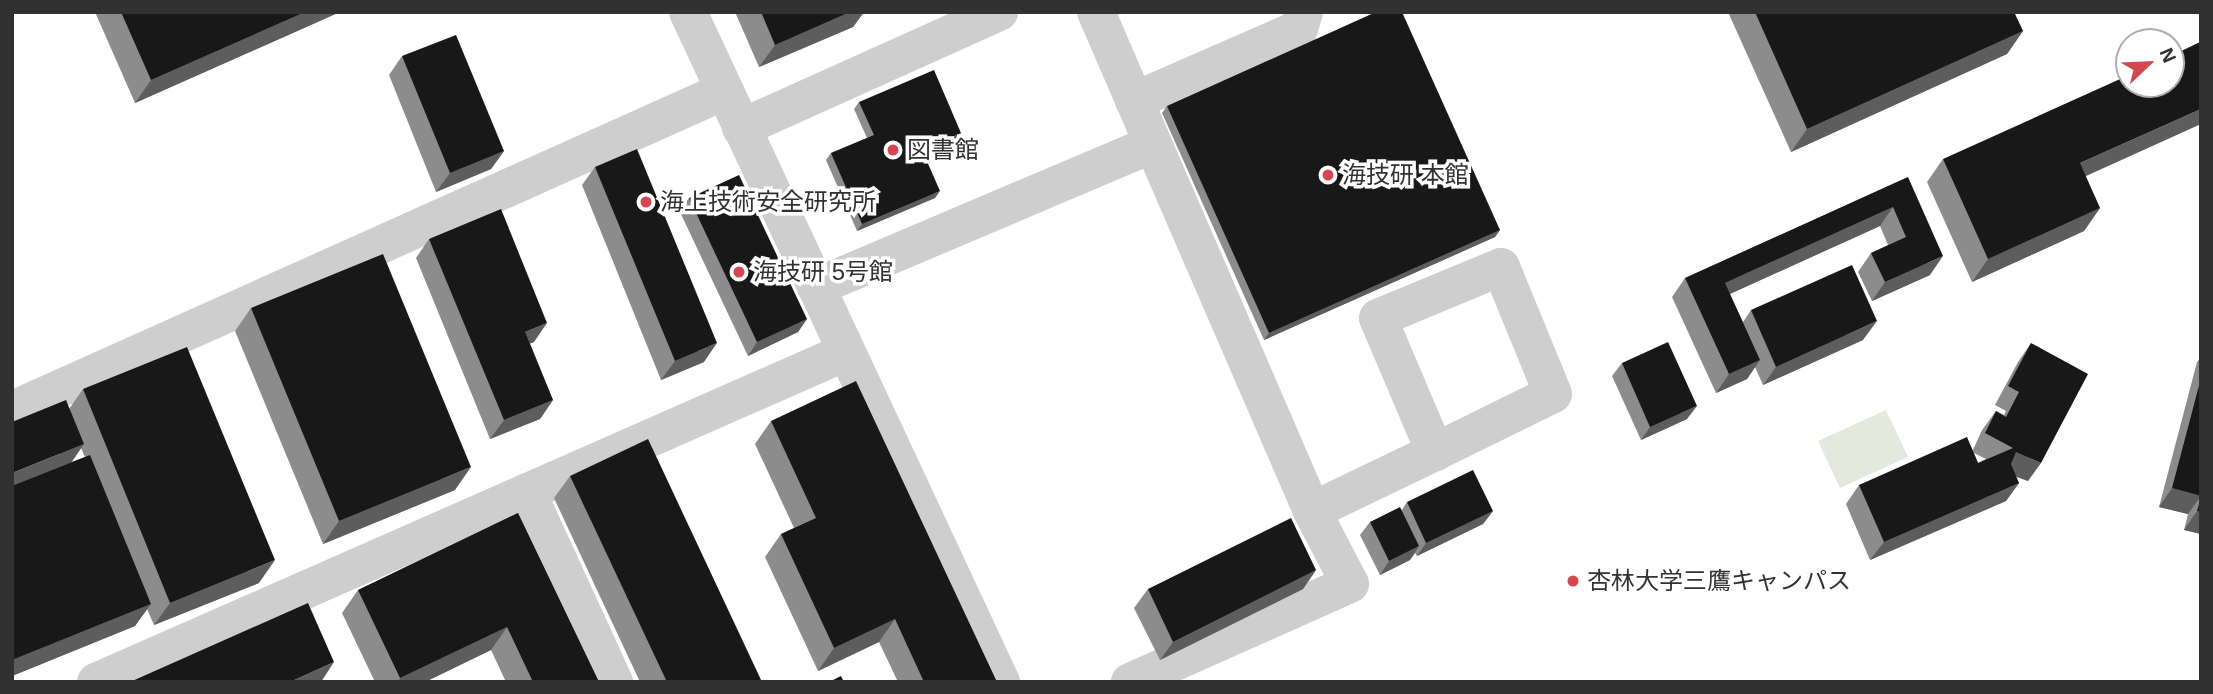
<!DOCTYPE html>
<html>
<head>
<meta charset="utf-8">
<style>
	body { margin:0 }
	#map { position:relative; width:2213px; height:694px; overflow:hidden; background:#fff; font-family:Arial,"Noto Sans JP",sans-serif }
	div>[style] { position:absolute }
	.green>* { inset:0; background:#e4e9dd }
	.minor>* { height:38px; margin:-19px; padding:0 19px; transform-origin:19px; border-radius:19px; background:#cecece }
	.wall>* { inset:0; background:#8c8c8c }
	.shaded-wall>* { inset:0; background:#5d5d5d }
	.building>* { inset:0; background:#181818 }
	.dots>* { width:19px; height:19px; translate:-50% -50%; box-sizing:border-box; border:4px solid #fff; border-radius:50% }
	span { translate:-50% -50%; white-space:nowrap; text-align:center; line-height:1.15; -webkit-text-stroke:7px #fff; paint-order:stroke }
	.poi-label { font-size:24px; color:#313131 }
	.left { translate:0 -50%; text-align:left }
	.frame { position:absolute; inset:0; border:14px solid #313131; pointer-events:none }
	.north { position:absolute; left:2115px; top:28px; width:70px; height:70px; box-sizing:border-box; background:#fff; border:2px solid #adadad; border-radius:50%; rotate:67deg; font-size:19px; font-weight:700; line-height:28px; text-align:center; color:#313131 }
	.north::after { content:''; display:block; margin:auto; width:24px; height:32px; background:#d44750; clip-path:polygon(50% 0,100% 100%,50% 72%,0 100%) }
</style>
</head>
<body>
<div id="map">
	<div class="green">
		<i style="clip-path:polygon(1886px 410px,1908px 457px,1840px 488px,1818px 441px)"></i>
	</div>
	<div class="minor">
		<i style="left:688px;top:12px;width:740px;rotate:64.96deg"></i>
		<i style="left:1096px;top:12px;width:544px;rotate:66.59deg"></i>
		<i style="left:1312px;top:511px;width:82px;rotate:62.5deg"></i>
		<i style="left:1350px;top:584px;width:241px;rotate:156deg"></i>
		<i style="left:1134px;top:101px;width:180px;rotate:-23.6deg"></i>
		<i style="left:1299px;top:29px;width:18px;rotate:-74deg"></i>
		<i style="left:741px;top:128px;width:283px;rotate:-24.2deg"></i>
		<i style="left:816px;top:287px;width:366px;rotate:-23deg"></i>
		<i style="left:12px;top:410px;width:780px;rotate:-24.13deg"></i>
		<i style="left:527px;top:492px;width:209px;rotate:65.4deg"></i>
		<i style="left:1312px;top:511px;width:136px;rotate:-25.6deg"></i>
		<i style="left:1435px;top:452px;width:131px;rotate:-26.2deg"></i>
		<i style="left:1553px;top:394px;width:137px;rotate:-112.3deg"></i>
		<i style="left:1501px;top:267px;width:133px;rotate:157.5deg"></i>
		<i style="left:1378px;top:318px;width:146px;rotate:67deg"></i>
		<i style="left:96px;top:682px;width:819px;rotate:-23.75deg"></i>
	</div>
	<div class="wall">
		<i style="clip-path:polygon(95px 12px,340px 12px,135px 103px)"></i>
		<i style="clip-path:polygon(735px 12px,864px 12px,853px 27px,759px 67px)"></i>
		<i style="clip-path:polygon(1728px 12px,2014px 12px,2023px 31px,2007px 54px,1791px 152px)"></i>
		<i style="clip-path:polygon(402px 56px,504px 151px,491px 169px,436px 192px,389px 75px)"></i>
		<i style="clip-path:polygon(859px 102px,956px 140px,924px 154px,935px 198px,857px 231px,826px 160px,831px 153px,867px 138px,854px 109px)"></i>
		<i style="clip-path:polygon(1167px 106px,1500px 230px,1495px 237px,1264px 340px,1162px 113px)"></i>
		<i style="clip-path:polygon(1943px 159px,2085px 176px,2100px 208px,2084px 231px,1972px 282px,1927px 182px)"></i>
		<i style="clip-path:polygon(595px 167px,704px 362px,661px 380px,582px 185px)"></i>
		<i style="clip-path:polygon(1908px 177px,1930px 275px,1872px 301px,1858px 272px,1871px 253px,1888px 245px,1880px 226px,1730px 294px,1743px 322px,1751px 310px,1863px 340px,1763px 385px,1755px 367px,1747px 379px,1716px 393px,1672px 297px,1685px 278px)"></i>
		<i style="clip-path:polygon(689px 198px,807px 319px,798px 332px,748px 356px,680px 212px)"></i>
		<i style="clip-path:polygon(429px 239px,534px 342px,530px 343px,553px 400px,540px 419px,490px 439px,416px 258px)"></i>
		<i style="clip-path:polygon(251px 308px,455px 490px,323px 544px,235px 331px)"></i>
		<i style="clip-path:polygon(evenodd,2031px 343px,2028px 481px,2016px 477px,2019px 483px,2006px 501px,1870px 560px,1846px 504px,1859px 485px,1973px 450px,1982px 430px,1996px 411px,2004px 415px,2006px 411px,1995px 405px,2018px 362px,2031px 343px,1974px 453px,1986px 459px,1978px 463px,1974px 453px)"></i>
		<i style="clip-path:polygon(2201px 357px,2201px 534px,2184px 530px,2188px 514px,2159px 507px,2197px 362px)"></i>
		<i style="clip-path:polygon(1622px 363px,1687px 419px,1641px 440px,1612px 376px)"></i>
		<i style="clip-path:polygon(evenodd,83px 389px,259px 583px,154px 625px,147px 609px,135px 626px,12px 676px,69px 409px,83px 389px,81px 448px,85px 457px,71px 462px,81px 448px)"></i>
		<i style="clip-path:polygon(771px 421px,997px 682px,898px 682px,879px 642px,818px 671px,765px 557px,781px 534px,794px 528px,755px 444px)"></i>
		<i style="clip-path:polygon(570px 476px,762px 682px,640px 682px,554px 498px)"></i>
		<i style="clip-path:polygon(1407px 502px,1493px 511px,1483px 524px,1417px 556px,1415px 553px,1410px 560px,1380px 575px,1360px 535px,1370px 522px,1402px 510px)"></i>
		<i style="clip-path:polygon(518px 513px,599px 682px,506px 682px,491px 650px,425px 682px,375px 682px,342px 613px,358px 590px)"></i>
		<i style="clip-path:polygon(1316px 570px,1303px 589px,1160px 660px,1134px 608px,1148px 589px)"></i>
	</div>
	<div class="shaded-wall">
		<i style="clip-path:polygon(305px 12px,340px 12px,135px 103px,151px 80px)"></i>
		<i style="clip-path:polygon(850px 12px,864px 12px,853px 27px,759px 67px,775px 45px)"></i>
		<i style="clip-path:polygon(2023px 31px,2007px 54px,1791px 152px,1807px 129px)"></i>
		<i style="clip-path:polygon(2201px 109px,2201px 124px,2064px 186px,2080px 163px)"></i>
		<i style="clip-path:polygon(961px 133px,956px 140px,917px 157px,922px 150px)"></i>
		<i style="clip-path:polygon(504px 151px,491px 169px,436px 192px,450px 173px)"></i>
		<i style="clip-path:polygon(940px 191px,935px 198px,857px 231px,862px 224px)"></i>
		<i style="clip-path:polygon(1893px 207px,1880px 226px,1712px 302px,1725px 283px)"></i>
		<i style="clip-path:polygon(2100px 208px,2084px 231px,1972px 282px,1988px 259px)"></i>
		<i style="clip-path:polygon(1500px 230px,1495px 237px,1264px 340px,1269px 333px)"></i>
		<i style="clip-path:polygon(1943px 256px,1930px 275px,1872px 301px,1885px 282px)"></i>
		<i style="clip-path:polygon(807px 319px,798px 332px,748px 356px,757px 342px)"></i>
		<i style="clip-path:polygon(1877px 321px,1863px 340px,1763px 385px,1776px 367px)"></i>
		<i style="clip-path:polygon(547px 323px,534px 342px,512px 351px,525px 332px)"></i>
		<i style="clip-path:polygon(717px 343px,704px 362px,661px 380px,675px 361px)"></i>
		<i style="clip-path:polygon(1760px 360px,1747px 379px,1716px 393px,1729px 374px)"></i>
		<i style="clip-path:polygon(553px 400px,540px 419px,490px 439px,504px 420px)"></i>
		<i style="clip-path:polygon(1697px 406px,1687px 419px,1641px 440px,1650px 427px)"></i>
		<i style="clip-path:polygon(84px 444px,71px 463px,12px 487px,12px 473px)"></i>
		<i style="clip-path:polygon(2016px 452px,2041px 463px,2028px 481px,2003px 471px)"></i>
		<i style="clip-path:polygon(471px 467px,455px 490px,323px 544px,339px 521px)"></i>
		<i style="clip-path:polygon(2019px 483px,2006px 501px,1870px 560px,1884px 542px)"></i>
		<i style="clip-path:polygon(2172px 488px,2201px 496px,2188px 514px,2159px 507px)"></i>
		<i style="clip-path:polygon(1493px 511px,1483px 524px,1417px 556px,1426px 543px)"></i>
		<i style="clip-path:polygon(2197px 511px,2201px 512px,2201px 534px,2184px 530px)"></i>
		<i style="clip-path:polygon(1419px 546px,1410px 560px,1380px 575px,1389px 561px)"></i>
		<i style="clip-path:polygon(275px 560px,259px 583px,154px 625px,170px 603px)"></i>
		<i style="clip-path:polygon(1316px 570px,1303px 589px,1160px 660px,1173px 642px)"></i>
		<i style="clip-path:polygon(151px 604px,135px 626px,12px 676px,12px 660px)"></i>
		<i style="clip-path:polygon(895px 619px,879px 642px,818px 671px,834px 648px)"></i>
		<i style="clip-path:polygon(507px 627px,491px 650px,425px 682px,398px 682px,400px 678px)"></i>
		<i style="clip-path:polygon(334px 662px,321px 682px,290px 682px)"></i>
	</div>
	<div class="building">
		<i style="clip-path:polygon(121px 12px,305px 12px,151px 80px)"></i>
		<i style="clip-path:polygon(761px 12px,850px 12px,775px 45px)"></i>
		<i style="clip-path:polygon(1376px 12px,1402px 12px,1500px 230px,1269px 333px,1167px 106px)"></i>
		<i style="clip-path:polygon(1755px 12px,2014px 12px,2023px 31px,1807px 129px)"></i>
		<i style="clip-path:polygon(456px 35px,504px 151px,450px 173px,402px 56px)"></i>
		<i style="clip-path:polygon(2200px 42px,2201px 109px,2080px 163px,2100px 208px,1988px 259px,1943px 159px,2129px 75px,2129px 84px,2171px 84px,2171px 56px)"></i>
		<i style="clip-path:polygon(934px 70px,961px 133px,922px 150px,940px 191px,862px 224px,831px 153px,874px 135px,859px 102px)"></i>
		<i style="clip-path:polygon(637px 149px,717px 343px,675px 361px,595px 167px)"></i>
		<i style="clip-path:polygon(739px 175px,807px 319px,757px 342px,689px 198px)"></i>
		<i style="clip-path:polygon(1908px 177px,1943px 256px,1885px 282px,1871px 253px,1906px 237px,1893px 207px,1725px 283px,1760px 360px,1729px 374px,1685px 278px)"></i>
		<i style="clip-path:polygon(501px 209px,547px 323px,525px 332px,553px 400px,504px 420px,429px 239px)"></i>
		<i style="clip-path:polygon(383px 254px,471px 467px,339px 521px,251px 308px)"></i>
		<i style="clip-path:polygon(1852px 265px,1877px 321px,1776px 367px,1751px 310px)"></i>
		<i style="clip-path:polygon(1668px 342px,1697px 406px,1650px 427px,1622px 363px)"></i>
		<i style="clip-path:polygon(2031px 343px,2088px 374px,2041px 463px,2016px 452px,2011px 464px,2019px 483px,1884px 542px,1859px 485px,1967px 437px,1978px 463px,2013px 448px,1985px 433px,1996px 411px,2006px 417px,2019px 392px,2008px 386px)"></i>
		<i style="clip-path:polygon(187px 347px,275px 560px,170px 603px,83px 389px)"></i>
		<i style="clip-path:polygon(2201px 378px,2201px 496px,2172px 488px)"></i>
		<i style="clip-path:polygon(856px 381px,997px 682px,924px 682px,895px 619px,834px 648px,781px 534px,816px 518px,771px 421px)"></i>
		<i style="clip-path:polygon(66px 400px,84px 444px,12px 473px,12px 422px)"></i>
		<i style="clip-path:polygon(648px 439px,762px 682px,667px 682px,570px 476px)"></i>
		<i style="clip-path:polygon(90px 455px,151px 604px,12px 660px,12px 486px)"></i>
		<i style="clip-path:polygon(1473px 470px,1493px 511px,1426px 543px,1407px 502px)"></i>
		<i style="clip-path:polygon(2201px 497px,2201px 512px,2197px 511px)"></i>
		<i style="clip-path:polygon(1400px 507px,1419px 546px,1389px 561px,1370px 522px)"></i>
		<i style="clip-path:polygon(518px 513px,599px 682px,533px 682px,507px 627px,400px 678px,358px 590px)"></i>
		<i style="clip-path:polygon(1291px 518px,1316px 570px,1173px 642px,1148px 589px)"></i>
		<i style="clip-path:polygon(308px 603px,334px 662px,290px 682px,130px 682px)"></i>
		<i style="clip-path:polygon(841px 676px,844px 682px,829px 682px)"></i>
	</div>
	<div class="dots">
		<i style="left:893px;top:150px;background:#d44750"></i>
		<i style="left:1328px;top:175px;background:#d44750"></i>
		<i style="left:646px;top:202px;background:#d44750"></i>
		<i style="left:739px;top:272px;background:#d44750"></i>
		<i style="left:1573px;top:581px;background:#d44750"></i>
	</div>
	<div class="poi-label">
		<span class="left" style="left:907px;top:150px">図書館</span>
		<span class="left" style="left:1342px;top:175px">海技研 本館</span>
		<span class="left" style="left:660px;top:202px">海上技術安全研究所</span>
		<span class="left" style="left:753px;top:272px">海技研 5号館</span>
		<span class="left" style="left:1587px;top:581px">杏林大学三鷹キャンパス</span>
	</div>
	<div class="frame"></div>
	<div class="north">N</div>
</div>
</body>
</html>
